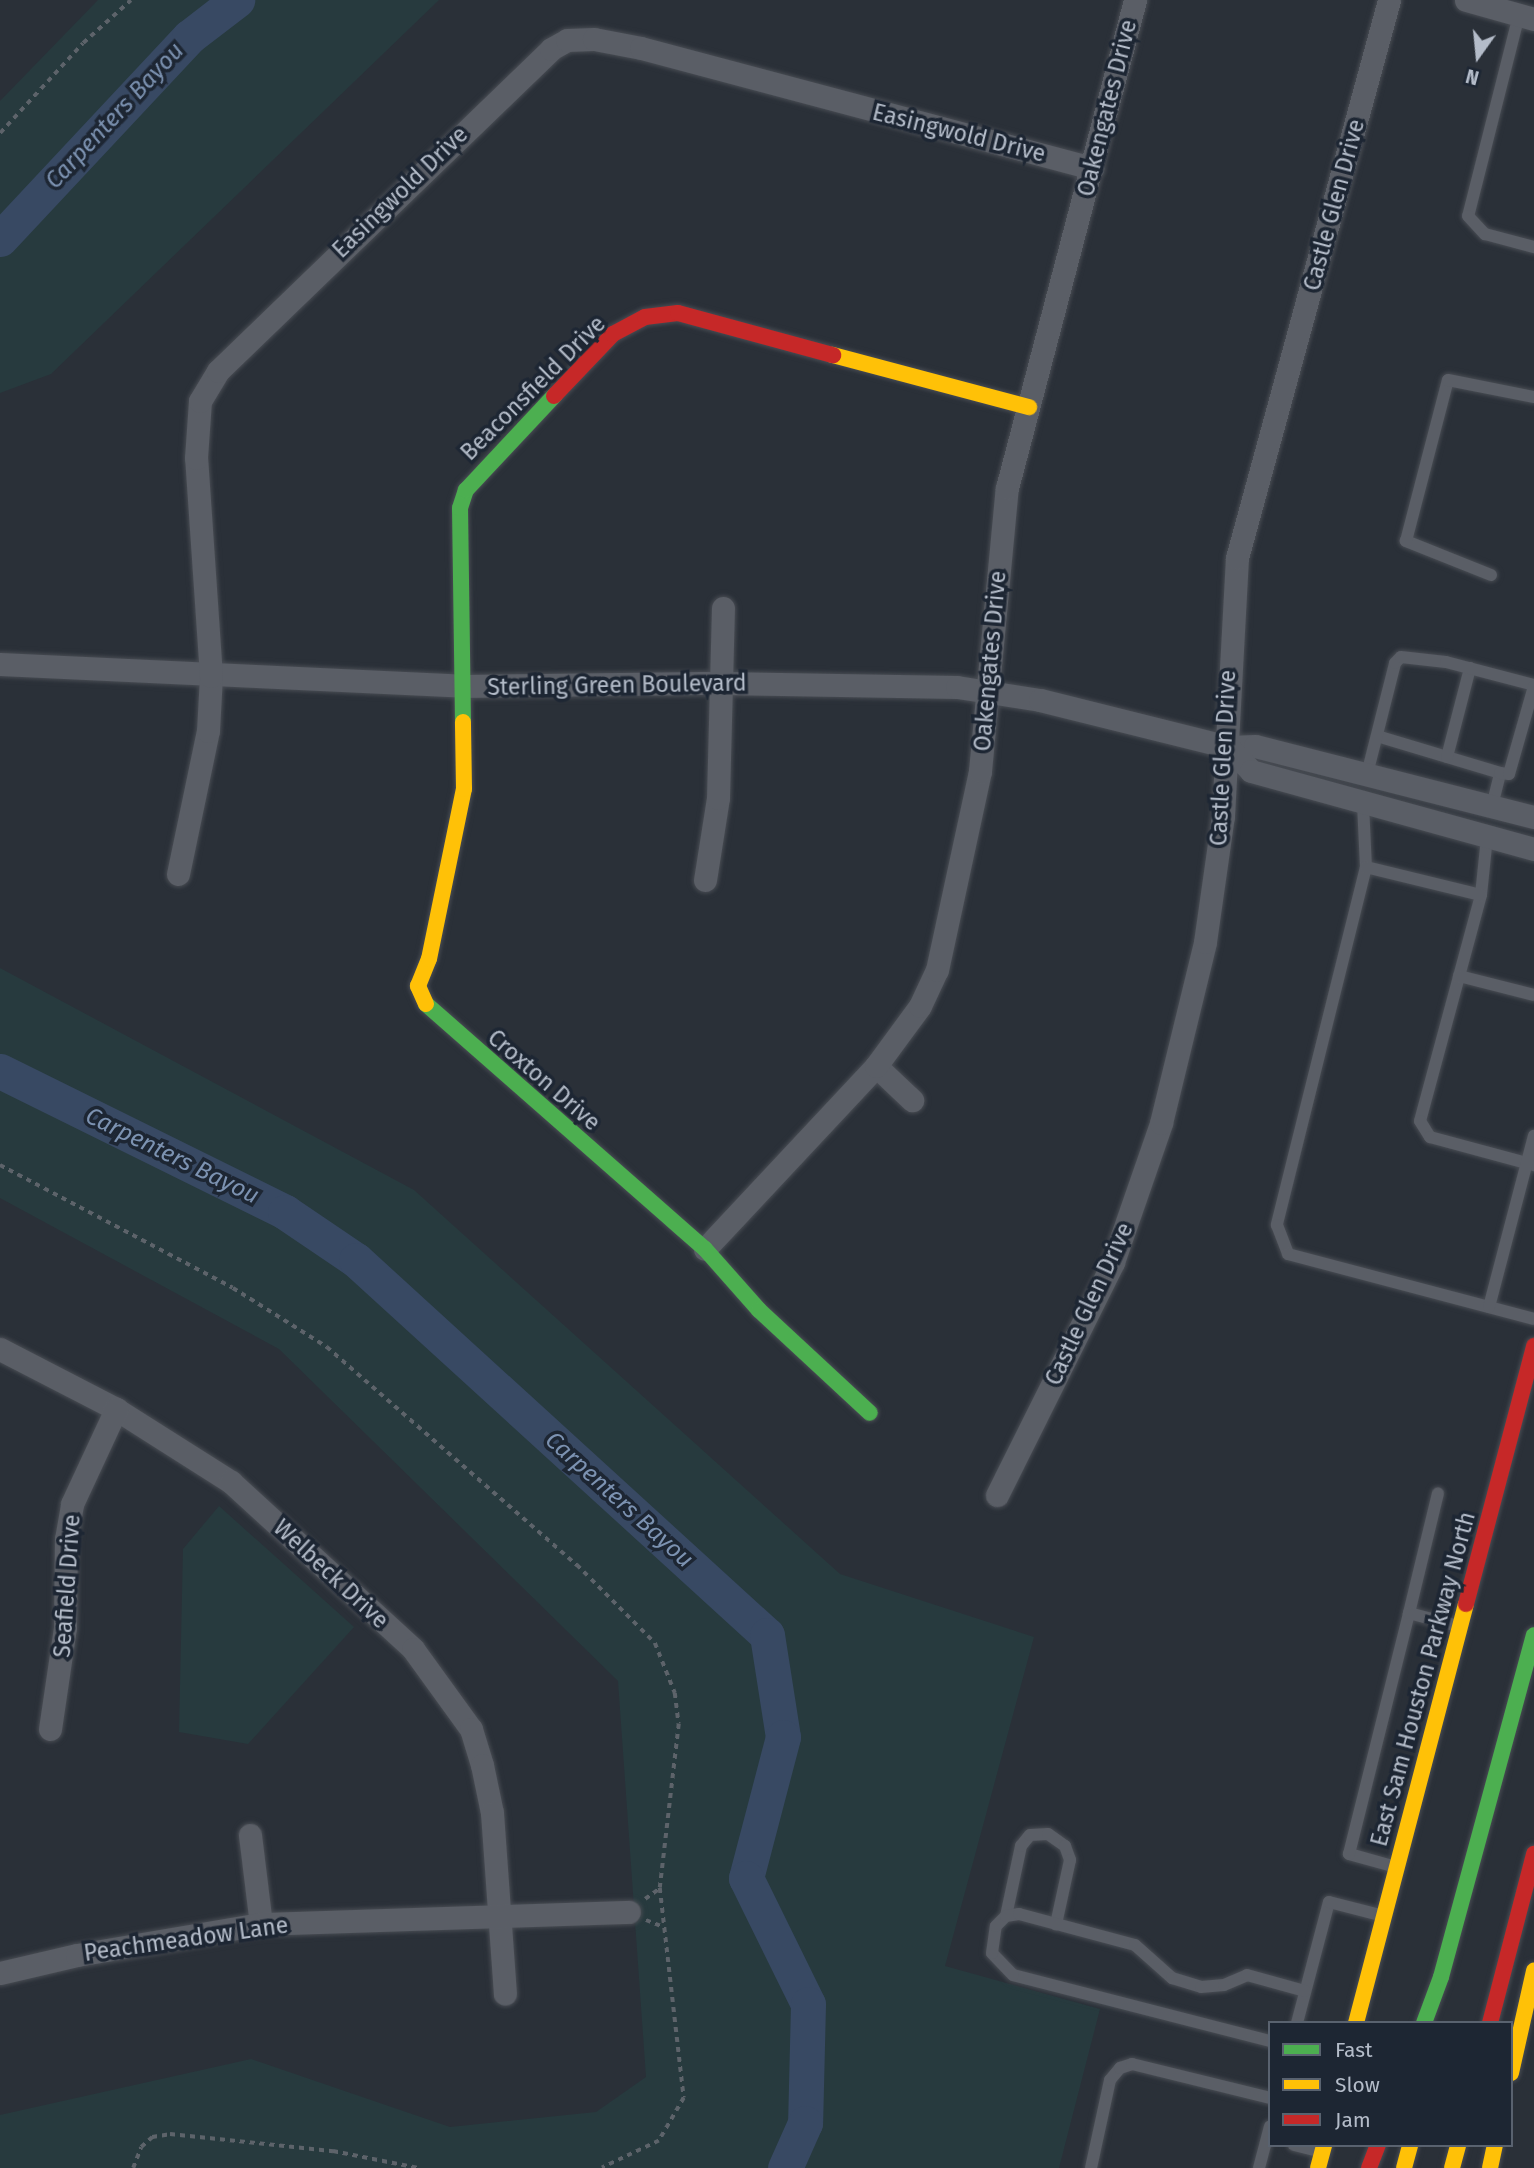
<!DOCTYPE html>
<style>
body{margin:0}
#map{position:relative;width:1534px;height:2168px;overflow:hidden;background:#2a3038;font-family:"Fira Sans",sans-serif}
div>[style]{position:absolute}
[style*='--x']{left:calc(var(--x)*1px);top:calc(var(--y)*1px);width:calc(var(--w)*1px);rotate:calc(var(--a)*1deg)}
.green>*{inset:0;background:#273a3e}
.river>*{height:35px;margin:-17.5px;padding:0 17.5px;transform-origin:17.5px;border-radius:17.5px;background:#384963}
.path>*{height:3.5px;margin-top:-1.75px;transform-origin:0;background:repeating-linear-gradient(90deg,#5d636a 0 5px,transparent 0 10px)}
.roads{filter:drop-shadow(0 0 2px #484c53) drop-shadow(0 0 2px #484c53)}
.lane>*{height:12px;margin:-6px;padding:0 6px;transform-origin:6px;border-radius:6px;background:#5a5e66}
.street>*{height:23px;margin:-11.5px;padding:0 11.5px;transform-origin:11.5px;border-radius:11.5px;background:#5a5e66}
.fast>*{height:16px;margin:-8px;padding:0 8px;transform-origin:8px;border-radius:8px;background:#4caf50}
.slow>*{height:16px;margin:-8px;padding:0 8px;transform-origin:8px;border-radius:8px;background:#ffc107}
.jam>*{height:16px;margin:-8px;padding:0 8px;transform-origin:8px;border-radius:8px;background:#c62828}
span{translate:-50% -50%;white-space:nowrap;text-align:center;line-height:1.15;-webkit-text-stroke:7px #1d2633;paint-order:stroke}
.street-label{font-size:23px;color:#b4bcc9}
.water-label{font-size:24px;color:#7c92b1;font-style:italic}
.legend{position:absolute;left:1268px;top:2021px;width:245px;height:126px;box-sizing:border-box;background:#1d2633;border:2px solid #59626f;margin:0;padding:9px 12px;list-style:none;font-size:21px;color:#b4bcc9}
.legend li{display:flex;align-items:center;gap:14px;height:35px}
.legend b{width:35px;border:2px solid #59626f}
.north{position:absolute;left:1443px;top:21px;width:70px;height:70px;-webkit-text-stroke:5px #1d2633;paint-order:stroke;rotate:195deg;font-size:19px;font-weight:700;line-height:28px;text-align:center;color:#b4bcc9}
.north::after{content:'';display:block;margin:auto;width:24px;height:32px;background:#b4bcc9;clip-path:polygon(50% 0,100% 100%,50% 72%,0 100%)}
</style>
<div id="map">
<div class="green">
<i style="clip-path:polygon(98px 0,439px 0,51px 374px,0 393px,0 101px)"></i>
<i style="clip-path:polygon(0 968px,414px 1190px,840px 1574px,1034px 1637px,945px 1966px,1100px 2009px,1059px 2168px,0 2168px,0 2115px,251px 2059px,450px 2127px,596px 2112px,646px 2077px,618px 1681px,279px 1349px,0 1198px)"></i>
<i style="clip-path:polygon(219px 1506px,354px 1627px,248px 1744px,179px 1732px,183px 1549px)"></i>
</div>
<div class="river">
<i style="--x:0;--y:239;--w:277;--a:-46.9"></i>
<i style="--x:189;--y:37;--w:61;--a:-37.6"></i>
<i style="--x:0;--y:1071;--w:318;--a:26.3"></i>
<i style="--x:285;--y:1212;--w:86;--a:34.1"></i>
<i style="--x:356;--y:1260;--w:556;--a:42.38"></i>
<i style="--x:767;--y:1635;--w:103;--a:81.1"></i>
<i style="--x:783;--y:1737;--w:146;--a:104.7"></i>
<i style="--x:746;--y:1878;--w:140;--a:63.8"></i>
<i style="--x:808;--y:2004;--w:119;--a:91.4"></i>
<i style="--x:805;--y:2123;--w:49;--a:114"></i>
</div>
<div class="path">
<i style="--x:0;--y:133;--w:122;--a:-47.3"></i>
<i style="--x:83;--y:43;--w:64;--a:-41.9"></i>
<i style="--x:0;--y:1165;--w:263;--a:27.8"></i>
<i style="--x:233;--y:1288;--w:111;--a:32.1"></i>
<i style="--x:327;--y:1347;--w:332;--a:41.1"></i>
<i style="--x:577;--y:1565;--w:110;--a:45"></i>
<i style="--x:655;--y:1643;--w:54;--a:68.2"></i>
<i style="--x:675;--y:1693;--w:31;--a:83"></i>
<i style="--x:679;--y:1724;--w:165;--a:96.6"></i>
<i style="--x:660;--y:1888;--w:211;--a:83.5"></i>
<i style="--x:684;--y:2098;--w:50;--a:120.2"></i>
<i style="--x:659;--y:2141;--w:63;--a:154.7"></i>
<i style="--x:645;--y:1899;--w:19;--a:-36"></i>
<i style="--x:646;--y:1920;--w:18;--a:22"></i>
<i style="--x:133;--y:2168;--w:22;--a:-69"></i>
<i style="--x:141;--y:2147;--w:15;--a:-42"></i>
<i style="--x:152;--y:2137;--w:18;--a:-9"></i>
<i style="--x:170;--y:2134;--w:164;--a:6"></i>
<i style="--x:333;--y:2151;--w:87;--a:11.3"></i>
</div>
<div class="roads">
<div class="lane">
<i style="--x:1519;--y:15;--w:207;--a:104.2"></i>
<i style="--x:1468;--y:216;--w:25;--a:47"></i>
<i style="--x:1485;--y:234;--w:51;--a:14.9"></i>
<i style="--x:1491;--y:575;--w:92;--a:-158.2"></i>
<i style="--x:1406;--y:541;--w:166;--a:-75.4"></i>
<i style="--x:1448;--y:380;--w:88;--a:11.2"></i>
<i style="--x:1377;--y:736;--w:128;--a:16.7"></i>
<i style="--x:1447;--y:757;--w:92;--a:-75.5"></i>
<i style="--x:1367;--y:774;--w:114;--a:-75.8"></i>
<i style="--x:1395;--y:663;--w:8;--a:-45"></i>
<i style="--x:1401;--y:657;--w:45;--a:6.3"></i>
<i style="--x:1446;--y:662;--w:91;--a:14.6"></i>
<i style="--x:1363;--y:804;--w:63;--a:87.3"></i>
<i style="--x:1366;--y:867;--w:369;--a:104"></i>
<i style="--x:1277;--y:1225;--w:31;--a:69"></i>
<i style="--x:1288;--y:1254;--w:254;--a:14.8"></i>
<i style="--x:1492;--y:806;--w:34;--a:-76"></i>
<i style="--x:1500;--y:773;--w:9;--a:6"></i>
<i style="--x:1509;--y:774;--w:91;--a:-74.1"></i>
<i style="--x:1487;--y:837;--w:58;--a:95.9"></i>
<i style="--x:1481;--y:895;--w:234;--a:105.1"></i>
<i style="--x:1420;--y:1121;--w:19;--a:58"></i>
<i style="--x:1430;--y:1137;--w:108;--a:15.1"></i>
<i style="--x:1366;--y:867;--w:118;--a:13.7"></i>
<i style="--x:1459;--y:976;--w:77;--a:14.2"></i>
<i style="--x:1489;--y:1307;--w:177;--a:-75.3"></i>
<i style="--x:1409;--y:1613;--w:123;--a:-76.4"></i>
<i style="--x:1396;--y:1867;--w:49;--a:-164.5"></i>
<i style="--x:1349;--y:1854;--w:248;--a:-76"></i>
<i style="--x:1409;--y:1613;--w:51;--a:14.9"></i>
<i style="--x:1006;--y:1916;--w:72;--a:-77.9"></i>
<i style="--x:1021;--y:1846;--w:14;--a:-51"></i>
<i style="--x:1030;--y:1835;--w:18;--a:-3"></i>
<i style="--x:1048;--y:1834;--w:21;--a:35"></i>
<i style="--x:1065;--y:1846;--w:15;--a:70"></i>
<i style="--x:1070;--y:1860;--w:66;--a:102.3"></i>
<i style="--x:1297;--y:2023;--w:125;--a:-75.2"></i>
<i style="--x:1329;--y:1902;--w:57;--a:14.3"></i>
<i style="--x:1270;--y:2041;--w:265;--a:-165.6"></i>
<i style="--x:1013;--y:1975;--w:30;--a:-134"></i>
<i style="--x:992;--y:1953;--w:27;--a:-82"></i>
<i style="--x:996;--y:1926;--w:14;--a:-45"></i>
<i style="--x:1006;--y:1916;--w:13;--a:-9"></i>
<i style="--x:1019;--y:1914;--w:120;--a:15"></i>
<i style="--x:1135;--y:1945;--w:50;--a:41.7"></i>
<i style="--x:1172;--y:1978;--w:30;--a:17"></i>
<i style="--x:1201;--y:1987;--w:23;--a:-5"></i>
<i style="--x:1224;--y:1985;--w:25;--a:-23"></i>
<i style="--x:1247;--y:1975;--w:60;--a:15.4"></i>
<i style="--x:1294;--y:2145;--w:29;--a:14"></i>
<i style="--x:1091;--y:2168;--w:90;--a:-77.8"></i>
<i style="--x:1110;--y:2080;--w:16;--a:-50"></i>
<i style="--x:1120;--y:2068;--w:13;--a:-18"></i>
<i style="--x:1132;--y:2064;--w:142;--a:13.8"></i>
<i style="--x:1259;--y:2168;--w:43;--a:-75.3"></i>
</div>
<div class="street">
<i style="--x:1466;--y:0;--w:71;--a:15.6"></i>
<i style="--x:0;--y:664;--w:464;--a:2.7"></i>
<i style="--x:463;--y:686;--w:258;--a:-0.7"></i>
<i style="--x:721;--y:683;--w:236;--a:1"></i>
<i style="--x:957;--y:687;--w:84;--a:8.9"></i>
<i style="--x:1040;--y:700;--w:194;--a:14"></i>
<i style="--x:1228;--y:747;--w:27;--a:-2"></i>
<i style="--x:1255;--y:746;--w:288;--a:14.3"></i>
<i style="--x:1228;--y:747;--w:33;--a:46"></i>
<i style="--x:1251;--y:771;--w:294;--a:15.4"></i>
<i style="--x:178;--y:874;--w:146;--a:-78.2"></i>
<i style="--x:208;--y:731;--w:55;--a:-86.9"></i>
<i style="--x:211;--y:676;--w:219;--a:-93.9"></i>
<i style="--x:196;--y:458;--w:57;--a:-86"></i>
<i style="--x:200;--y:401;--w:35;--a:-59"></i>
<i style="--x:218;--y:371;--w:463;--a:-44"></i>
<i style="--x:551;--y:49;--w:18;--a:-29"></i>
<i style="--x:567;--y:40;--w:27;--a:-2"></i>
<i style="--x:594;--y:39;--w:48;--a:10.8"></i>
<i style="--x:641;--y:48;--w:467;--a:14.9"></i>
<i style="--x:705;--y:880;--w:83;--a:-81"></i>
<i style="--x:718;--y:798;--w:190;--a:-88.5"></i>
<i style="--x:876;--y:1066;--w:50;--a:43.4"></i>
<i style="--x:705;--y:1249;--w:250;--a:-46.9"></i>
<i style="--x:876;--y:1066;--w:74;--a:-53.7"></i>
<i style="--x:920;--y:1006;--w:40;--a:-65"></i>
<i style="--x:937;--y:970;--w:204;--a:-77.8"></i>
<i style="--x:980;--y:771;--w:284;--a:-84.6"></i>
<i style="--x:1007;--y:488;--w:505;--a:-75.3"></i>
<i style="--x:0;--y:1349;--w:131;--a:27.3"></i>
<i style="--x:116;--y:1409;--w:136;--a:32.4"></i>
<i style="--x:231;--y:1482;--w:247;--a:42.5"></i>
<i style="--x:413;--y:1649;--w:99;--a:54.1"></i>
<i style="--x:471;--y:1729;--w:38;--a:73"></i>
<i style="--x:482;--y:1765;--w:49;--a:78.2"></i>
<i style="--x:492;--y:1813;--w:181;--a:85.9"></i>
<i style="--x:997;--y:1495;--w:260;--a:-63.5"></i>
<i style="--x:1113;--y:1262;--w:147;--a:-70.9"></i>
<i style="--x:1161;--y:1123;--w:186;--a:-76.3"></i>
<i style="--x:1205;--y:942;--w:127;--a:-81.9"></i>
<i style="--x:1223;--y:816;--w:258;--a:-86.9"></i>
<i style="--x:1237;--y:558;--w:578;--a:-74.76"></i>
<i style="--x:50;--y:1729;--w:102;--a:-81.6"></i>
<i style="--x:65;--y:1628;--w:89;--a:-89.4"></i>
<i style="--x:66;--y:1539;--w:36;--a:-80"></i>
<i style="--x:72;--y:1504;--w:105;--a:-65.1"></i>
<i style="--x:250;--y:1835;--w:90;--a:83"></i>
<i style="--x:0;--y:1973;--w:79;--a:-13.2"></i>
<i style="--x:77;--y:1955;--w:187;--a:-9.6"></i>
<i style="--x:261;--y:1924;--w:368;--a:-1.9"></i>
</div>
<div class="fast">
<i style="--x:463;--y:722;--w:214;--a:-90.8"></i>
<i style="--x:460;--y:508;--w:19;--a:-72"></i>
<i style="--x:466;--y:490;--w:129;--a:-46.9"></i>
<i style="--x:426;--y:1004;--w:371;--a:41.3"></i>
<i style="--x:705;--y:1249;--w:81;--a:48.5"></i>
<i style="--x:759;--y:1310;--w:151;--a:42.9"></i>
<i style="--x:1424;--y:2023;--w:49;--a:-69.7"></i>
<i style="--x:1441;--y:1977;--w:354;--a:-74.8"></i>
</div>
<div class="slow">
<i style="--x:833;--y:355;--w:203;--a:14.9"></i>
<i style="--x:426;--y:1004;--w:20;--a:-114"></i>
<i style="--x:418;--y:986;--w:29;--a:-68"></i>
<i style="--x:429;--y:959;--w:174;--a:-78.4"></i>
<i style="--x:464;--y:789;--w:67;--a:-90.9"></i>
<i style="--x:1356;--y:2023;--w:433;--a:-75.3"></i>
<i style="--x:1511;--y:2073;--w:105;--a:-77.3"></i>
<i style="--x:1318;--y:2168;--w:24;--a:-75"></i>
<i style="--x:1404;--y:2168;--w:24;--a:-75"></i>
<i style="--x:1452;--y:2168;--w:24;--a:-75"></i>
<i style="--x:1490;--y:2168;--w:24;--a:-78"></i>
</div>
<div class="jam">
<i style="--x:554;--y:396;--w:86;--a:-46.4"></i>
<i style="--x:613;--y:334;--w:36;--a:-28"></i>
<i style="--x:645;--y:317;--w:33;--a:-7"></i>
<i style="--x:678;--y:313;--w:161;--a:15.2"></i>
<i style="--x:1466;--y:1604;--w:267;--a:-75.2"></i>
<i style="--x:1490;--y:2023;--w:175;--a:-75.4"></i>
<i style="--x:1369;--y:2168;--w:25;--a:-69"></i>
</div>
</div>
<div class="street-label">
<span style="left:1107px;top:108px;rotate:-76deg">Oakengates Drive</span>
<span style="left:959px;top:133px;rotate:14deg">Easingwold Drive</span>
<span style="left:400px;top:192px;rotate:-44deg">Easingwold Drive</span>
<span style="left:1334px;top:205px;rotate:-75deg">Castle Glen Drive</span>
<span style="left:533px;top:388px;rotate:-45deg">Beaconsfield Drive</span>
<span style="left:990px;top:661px;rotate:-85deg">Oakengates Drive</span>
<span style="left:617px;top:685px;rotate:-1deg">Sterling Green Boulevard</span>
<span style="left:1223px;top:758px;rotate:-87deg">Castle Glen Drive</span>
<span style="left:544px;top:1080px;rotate:41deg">Croxton Drive</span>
<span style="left:1089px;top:1304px;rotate:-65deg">Castle Glen Drive</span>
<span style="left:331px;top:1574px;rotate:43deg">Welbeck Drive</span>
<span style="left:67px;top:1586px;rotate:-86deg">Seafield Drive</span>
<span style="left:1423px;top:1679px;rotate:-75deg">East Sam Houston Parkway North</span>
<span style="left:186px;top:1939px;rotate:-8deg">Peachmeadow Lane</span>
</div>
<div class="water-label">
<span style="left:115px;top:116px;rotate:-47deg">Carpenters Bayou</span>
<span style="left:172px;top:1156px;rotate:26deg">Carpenters Bayou</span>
<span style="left:619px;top:1500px;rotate:42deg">Carpenters Bayou</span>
</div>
<ul class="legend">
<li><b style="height:9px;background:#4caf50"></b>Fast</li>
<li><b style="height:9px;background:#ffc107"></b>Slow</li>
<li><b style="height:9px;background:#c62828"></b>Jam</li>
</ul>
<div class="north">N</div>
</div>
